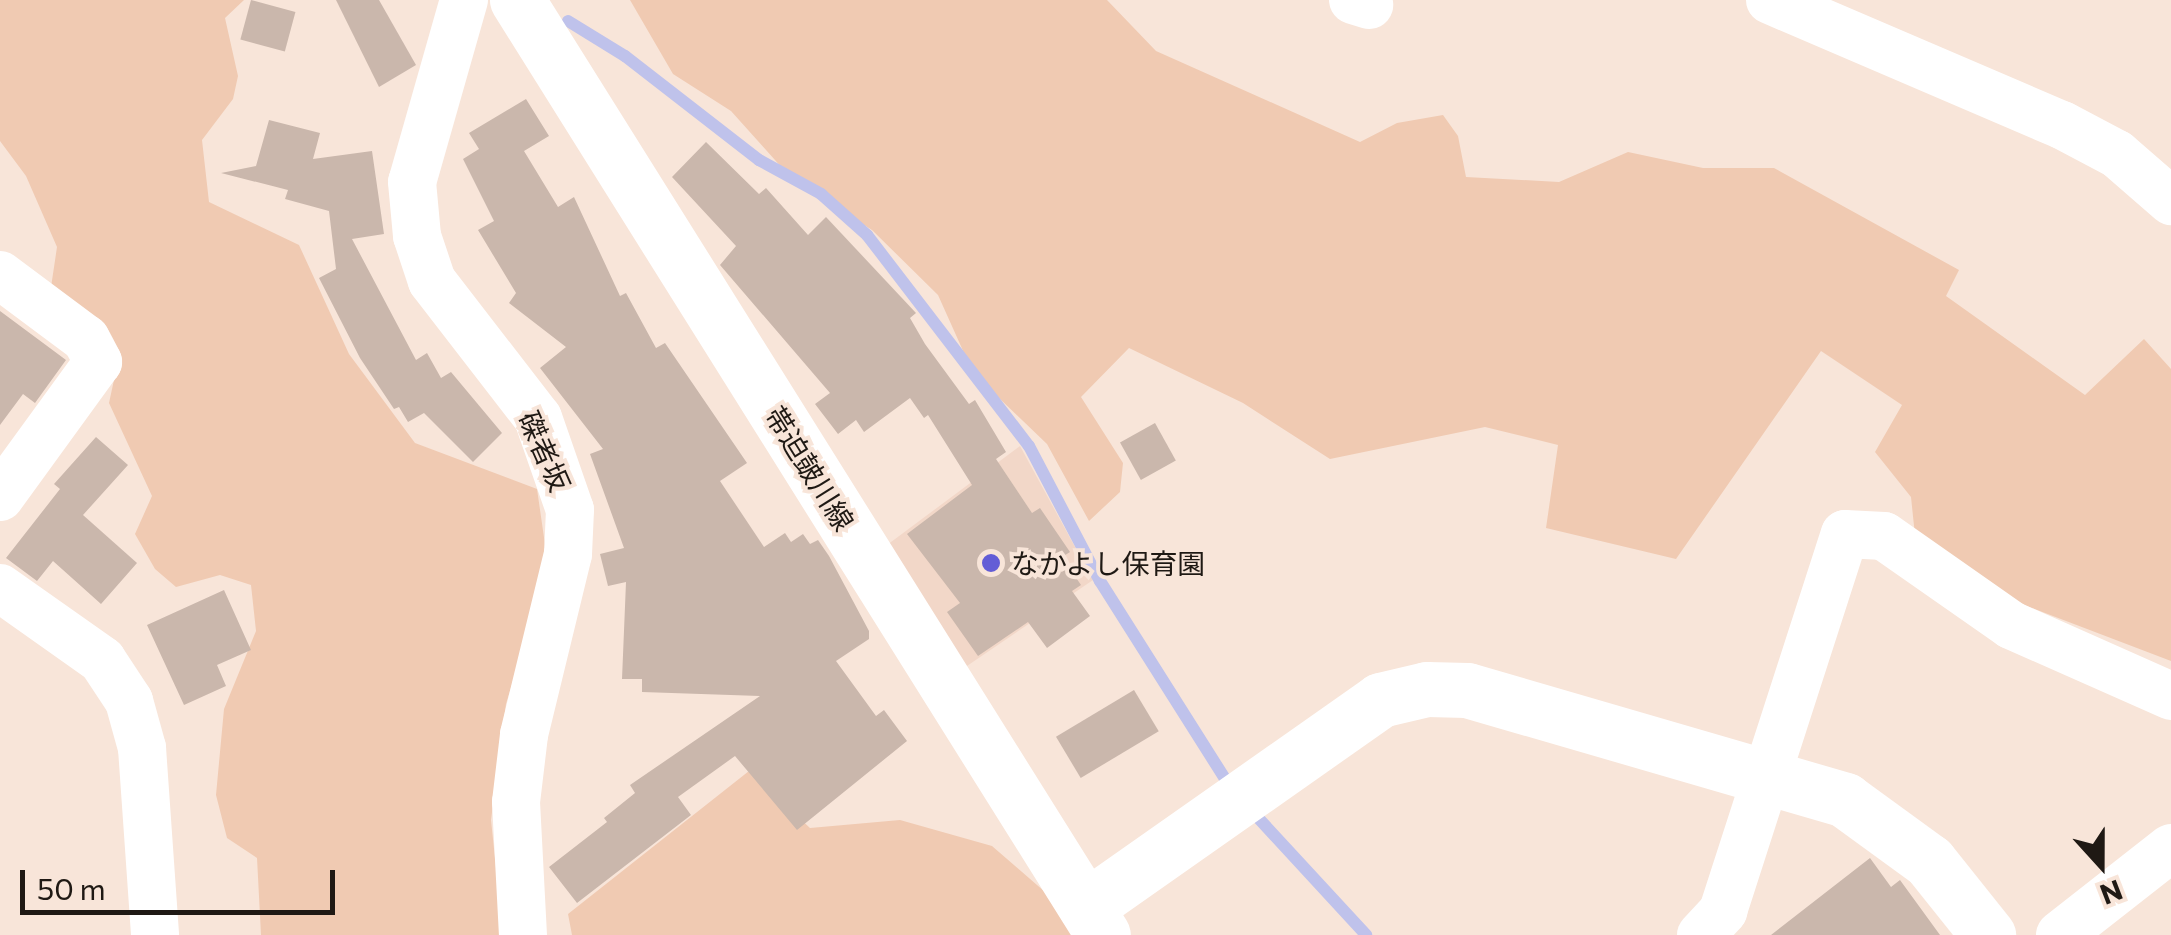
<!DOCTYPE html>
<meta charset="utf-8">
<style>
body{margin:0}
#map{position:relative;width:2171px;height:935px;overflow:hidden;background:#f8e5d9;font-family:Commissioner,"Noto Sans JP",sans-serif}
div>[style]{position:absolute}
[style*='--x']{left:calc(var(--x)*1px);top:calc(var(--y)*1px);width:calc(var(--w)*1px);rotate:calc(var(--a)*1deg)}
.built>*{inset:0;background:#f2d7c8}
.green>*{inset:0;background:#f0cab2}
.stream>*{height:12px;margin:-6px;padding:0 6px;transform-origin:6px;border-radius:6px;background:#bfc2eb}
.building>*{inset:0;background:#cab7ac;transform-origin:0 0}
.street>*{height:48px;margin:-24px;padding:0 24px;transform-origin:24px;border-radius:24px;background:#fff}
.secondary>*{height:55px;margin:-27.5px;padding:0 27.5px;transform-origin:27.5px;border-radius:27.5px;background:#fff}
.dots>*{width:28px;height:28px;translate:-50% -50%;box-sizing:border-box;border:5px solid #f8e5d9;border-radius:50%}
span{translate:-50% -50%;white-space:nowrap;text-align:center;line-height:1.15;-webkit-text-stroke:8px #f8e5d9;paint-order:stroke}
.street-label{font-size:28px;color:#1f1914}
.poi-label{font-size:28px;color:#1f1914}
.left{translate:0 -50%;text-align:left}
.north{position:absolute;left:2051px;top:815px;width:100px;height:100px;-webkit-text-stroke:8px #f8e5d9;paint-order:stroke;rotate:159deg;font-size:28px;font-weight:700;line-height:40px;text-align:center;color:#1f1914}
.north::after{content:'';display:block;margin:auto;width:35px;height:45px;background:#1f1914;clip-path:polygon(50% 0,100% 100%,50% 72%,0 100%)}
.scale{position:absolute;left:20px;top:870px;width:315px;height:45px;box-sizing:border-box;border:5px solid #1f1914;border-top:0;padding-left:12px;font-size:30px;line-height:35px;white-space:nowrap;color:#1f1914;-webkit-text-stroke:8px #f8e5d9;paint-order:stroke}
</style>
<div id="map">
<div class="built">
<i style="clip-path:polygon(1020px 446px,1093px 580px,964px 668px,887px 545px)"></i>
</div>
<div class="green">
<i style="clip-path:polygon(0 0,244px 0,225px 18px,238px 76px,233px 99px,202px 140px,209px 202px,299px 245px,349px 354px,415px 443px,537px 489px,548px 565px,506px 704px,491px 820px,503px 935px,261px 935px,257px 858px,227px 838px,216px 795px,224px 709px,256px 631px,251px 585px,220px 575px,176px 587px,155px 569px,135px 534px,152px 496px,109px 403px,117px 366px,50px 294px,57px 247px,26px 176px,0 141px)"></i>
<i style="clip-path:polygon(630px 0,1107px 0,1156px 51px,1360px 142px,1397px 123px,1443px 115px,1458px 136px,1466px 177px,1559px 182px,1628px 152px,1703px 168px,1774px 168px,1959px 270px,1946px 296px,2085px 395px,2144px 339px,2171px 369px,2171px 661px,1974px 586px,1916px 545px,1911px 497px,1875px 452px,1902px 405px,1821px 351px,1676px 559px,1546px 528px,1558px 445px,1485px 427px,1330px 459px,1243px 403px,1129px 348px,1081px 397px,1123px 463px,1120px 492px,1089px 521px,1047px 444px,973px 373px,938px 295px,872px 230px,792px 179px,731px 111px,673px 74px)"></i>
<i style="clip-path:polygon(749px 771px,810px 828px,900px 820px,992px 846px,1060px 905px,1078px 935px,572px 935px,568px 914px)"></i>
</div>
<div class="stream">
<i style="--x:568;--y:21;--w:67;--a:31.6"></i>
<i style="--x:625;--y:56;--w:170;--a:37.8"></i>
<i style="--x:759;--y:160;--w:71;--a:28.7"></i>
<i style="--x:821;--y:194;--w:62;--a:41.7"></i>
<i style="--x:867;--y:235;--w:266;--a:52.5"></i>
<i style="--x:1029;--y:446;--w:153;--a:62.3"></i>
<i style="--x:1100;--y:581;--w:247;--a:57.7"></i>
<i style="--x:1249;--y:808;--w:173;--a:47.3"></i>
</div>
<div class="building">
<i style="left:251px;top:0;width:46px;height:41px;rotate:15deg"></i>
<i style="clip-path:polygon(336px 0,379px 0,416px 65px,379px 87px)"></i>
<i style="clip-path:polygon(526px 99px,549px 136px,524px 151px,558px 207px,574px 197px,620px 296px,626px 293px,656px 348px,665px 343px,747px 463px,720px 481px,764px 547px,785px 533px,791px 542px,803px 534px,810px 544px,818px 540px,829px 556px,869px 631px,869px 639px,836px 661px,876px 716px,884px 710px,907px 741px,797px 830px,735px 756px,678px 797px,691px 815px,577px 903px,549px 867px,607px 822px,604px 818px,635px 793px,630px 785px,760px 696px,642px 692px,642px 679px,622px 679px,626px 582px,608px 586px,600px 554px,624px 548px,590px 454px,603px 449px,540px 368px,566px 347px,509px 303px,516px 293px,478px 230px,494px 221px,463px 159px,479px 149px,469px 133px)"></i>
<i style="clip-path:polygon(269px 120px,320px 133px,313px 159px,372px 151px,384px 234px,352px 239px,416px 360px,427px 353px,441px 378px,451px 372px,502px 433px,473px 462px,424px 413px,408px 422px,399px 407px,394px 409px,360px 358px,319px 278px,336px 269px,329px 211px,285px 199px,288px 190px,221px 173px,256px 166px)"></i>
<i style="clip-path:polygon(706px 142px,759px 194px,766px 188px,808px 235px,826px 217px,916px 313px,910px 318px,925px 344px,969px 404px,975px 400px,1006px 452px,996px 459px,1032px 513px,1040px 508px,1070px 552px,1062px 557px,1081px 585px,1072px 591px,1090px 616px,1047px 648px,1028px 622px,978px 656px,947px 612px,960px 603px,907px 534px,972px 485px,928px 415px,924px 418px,910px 398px,864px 432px,856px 420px,838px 434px,815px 404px,830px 393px,720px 265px,736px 246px,672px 177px)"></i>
<i style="clip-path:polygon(0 311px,66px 360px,35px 403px,23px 394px,0 425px)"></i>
<i style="left:1155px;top:423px;width:43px;height:40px;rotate:61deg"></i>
<i style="clip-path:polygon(96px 437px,128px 465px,83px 515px,137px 563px,101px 604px,53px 561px,37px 581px,6px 558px,60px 489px,54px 484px)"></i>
<i style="clip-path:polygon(224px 590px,251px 650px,217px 665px,226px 686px,184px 705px,147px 625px)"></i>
<i style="left:1134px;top:690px;width:48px;height:91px;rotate:59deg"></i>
<i style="clip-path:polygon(1870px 858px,1891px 887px,1900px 880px,1940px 935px,1771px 935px)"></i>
</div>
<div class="street">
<i style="--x:464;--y:0;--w:189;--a:105.9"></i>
<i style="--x:412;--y:182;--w:54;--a:84.7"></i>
<i style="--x:417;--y:236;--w:47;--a:71.6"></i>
<i style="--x:432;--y:281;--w:173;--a:52.3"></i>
<i style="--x:538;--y:418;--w:97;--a:70.8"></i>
<i style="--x:570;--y:510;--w:44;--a:92.6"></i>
<i style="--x:568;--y:554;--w:186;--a:103.7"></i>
<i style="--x:524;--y:735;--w:67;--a:96.8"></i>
<i style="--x:516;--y:802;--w:133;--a:87"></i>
<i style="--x:1353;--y:0;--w:17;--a:17"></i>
<i style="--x:1770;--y:0;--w:318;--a:23.2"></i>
<i style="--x:2062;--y:125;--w:62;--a:27.8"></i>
<i style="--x:2117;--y:154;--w:72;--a:41"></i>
<i style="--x:0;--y:275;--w:107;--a:36.7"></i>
<i style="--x:86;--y:339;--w:26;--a:62"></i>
<i style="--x:98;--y:362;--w:167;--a:126"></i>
<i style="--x:0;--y:588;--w:125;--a:35.2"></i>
<i style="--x:102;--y:660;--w:49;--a:56.6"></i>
<i style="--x:129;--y:701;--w:49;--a:74.5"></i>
<i style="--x:142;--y:748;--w:187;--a:86"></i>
<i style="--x:1701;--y:935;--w:33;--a:-47"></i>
<i style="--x:1723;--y:911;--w:396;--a:-72.1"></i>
<i style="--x:1845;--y:534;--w:39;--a:3"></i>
<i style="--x:1884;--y:536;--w:155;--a:35"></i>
<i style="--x:2011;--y:625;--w:175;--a:23.9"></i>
<i style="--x:2060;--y:935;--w:141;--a:-38.1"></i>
</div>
<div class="secondary">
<i style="--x:517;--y:0;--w:1103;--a:57.92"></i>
<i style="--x:1086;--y:907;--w:360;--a:-35.1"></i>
<i style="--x:1380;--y:700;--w:48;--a:-13.2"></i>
<i style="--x:1427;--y:689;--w:40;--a:1.4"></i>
<i style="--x:1467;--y:690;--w:394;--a:16.2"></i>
<i style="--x:1845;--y:800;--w:104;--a:36"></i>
<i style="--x:1929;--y:861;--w:95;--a:51.4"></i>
</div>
<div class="dots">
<i style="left:991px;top:563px;background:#635dd6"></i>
</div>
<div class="street-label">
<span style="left:545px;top:451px;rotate:66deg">磔者坂</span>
<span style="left:810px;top:468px;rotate:58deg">帯迫皷川線</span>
</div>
<div class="poi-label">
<span class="left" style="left:1011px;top:563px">なかよし保育園</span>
</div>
<div class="north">N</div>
<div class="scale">50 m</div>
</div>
